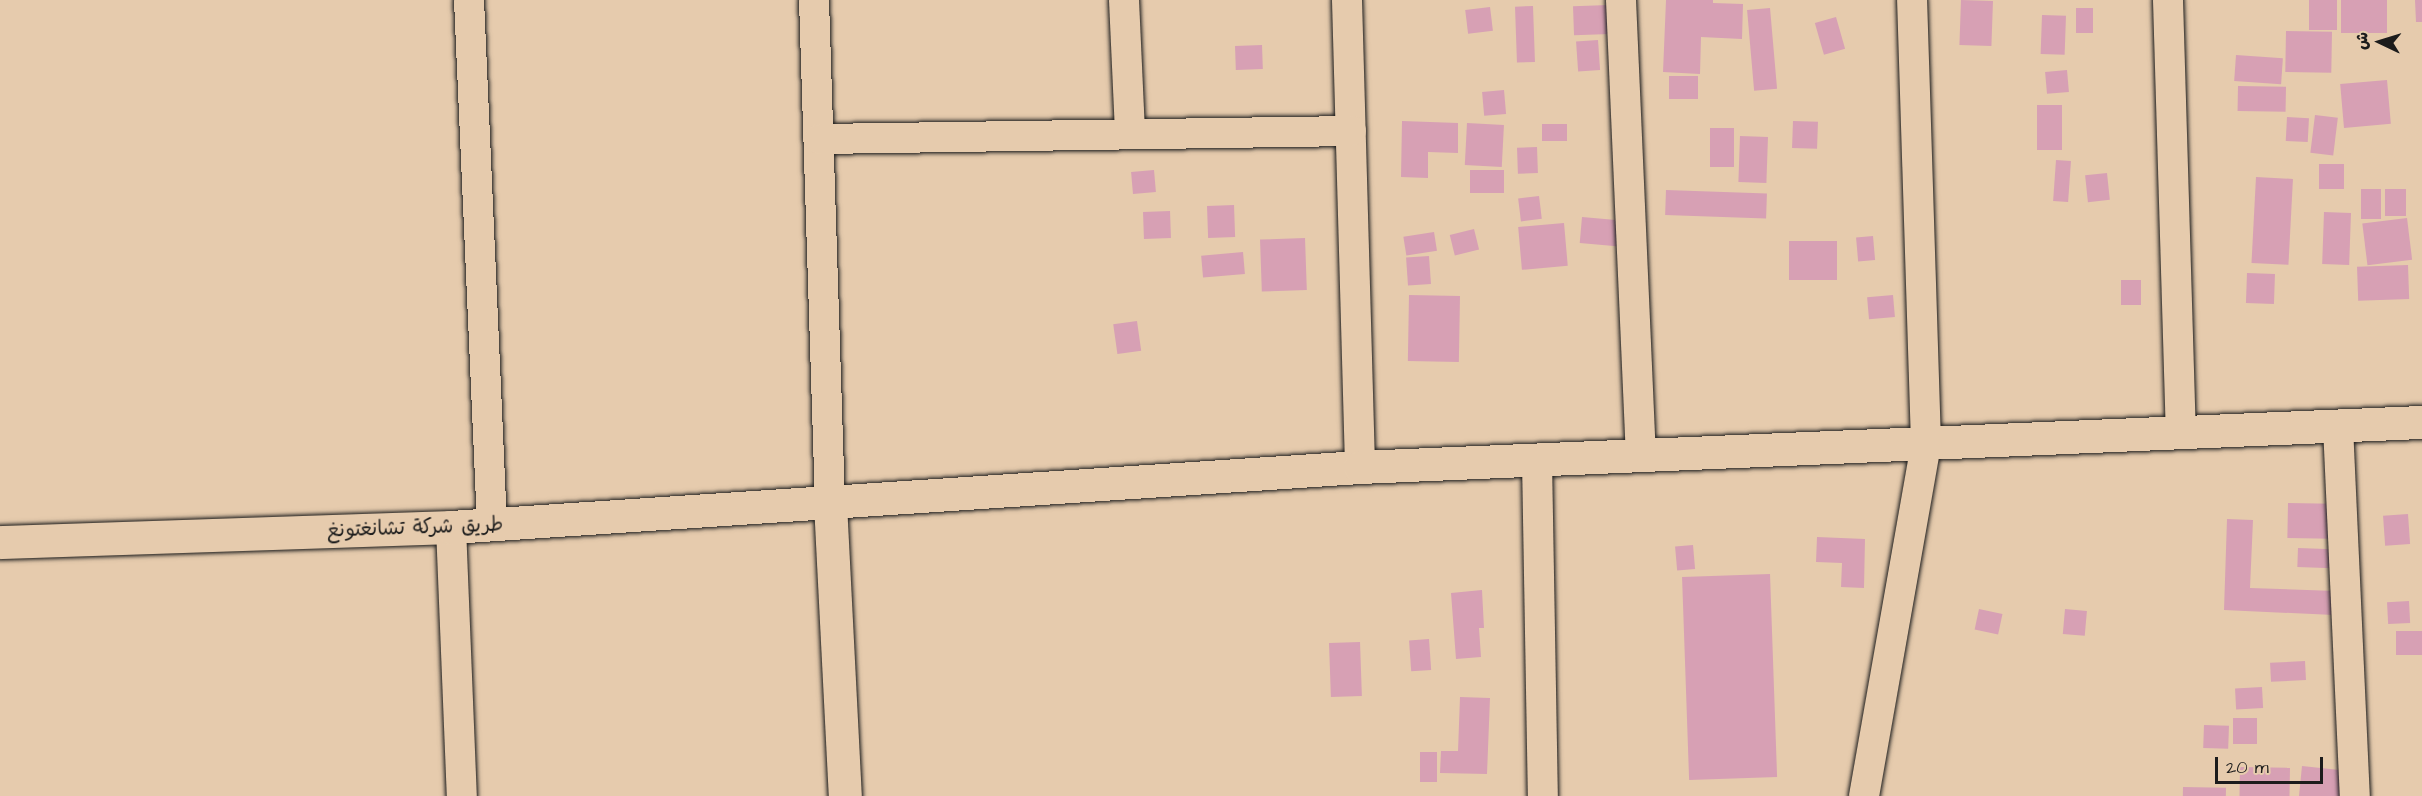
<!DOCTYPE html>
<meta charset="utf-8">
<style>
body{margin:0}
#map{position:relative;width:2422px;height:796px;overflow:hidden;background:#e6cbad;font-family:"Architects Daughter","Playpen Sans Arabic",sans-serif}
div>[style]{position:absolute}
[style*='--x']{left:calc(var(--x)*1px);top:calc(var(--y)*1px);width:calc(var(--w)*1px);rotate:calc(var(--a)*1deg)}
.building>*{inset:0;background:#d7a0b4;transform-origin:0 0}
.roads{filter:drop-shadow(0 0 2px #1c1c1c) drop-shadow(0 0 2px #1c1c1c)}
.street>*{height:30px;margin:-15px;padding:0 15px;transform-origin:15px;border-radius:15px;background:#e6cbad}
.secondary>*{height:33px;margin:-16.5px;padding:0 16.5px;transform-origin:16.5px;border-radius:16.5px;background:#e6cbad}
.primary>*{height:33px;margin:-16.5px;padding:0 16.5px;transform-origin:16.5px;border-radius:16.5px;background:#e6cbad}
span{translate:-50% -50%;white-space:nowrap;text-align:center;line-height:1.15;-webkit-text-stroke:5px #e6cbad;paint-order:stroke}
.street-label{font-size:20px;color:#1c1c1c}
.north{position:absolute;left:2350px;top:12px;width:60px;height:60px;-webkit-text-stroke:4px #e6cbad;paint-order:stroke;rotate:274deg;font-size:16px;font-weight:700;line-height:24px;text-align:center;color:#1c1c1c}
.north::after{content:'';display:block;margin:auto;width:21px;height:27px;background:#1c1c1c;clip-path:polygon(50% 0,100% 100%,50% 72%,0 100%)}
.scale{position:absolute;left:2215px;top:757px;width:108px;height:27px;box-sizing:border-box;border:3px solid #1c1c1c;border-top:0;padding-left:8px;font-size:18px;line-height:21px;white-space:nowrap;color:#1c1c1c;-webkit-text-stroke:4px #e6cbad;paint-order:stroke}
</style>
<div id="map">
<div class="building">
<i style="clip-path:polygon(1666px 0,1713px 0,1713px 3px,1743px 4px,1742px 39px,1701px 37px,1700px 74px,1663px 72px)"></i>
<i style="left:1961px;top:0;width:32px;height:45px;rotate:2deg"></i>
<i style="left:2309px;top:0;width:28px;height:30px"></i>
<i style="left:2341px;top:0;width:46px;height:33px"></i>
<i style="clip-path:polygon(2415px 0,2422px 0,2422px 22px,2416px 22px)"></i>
<i style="left:1609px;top:5px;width:29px;height:36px;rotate:88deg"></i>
<i style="left:1533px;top:6px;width:56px;height:18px;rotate:88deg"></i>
<i style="left:1490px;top:7px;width:24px;height:25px;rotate:83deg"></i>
<i style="left:1770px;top:8px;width:81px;height:23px;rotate:85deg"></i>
<i style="left:2076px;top:8px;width:17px;height:25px"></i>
<i style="left:2042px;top:15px;width:24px;height:39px;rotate:2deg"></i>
<i style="left:1836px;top:17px;width:33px;height:22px;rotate:74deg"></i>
<i style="left:2286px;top:31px;width:46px;height:41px;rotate:1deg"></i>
<i style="left:1598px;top:40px;width:30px;height:22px;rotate:86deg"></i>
<i style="left:1262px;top:45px;width:24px;height:27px;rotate:88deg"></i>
<i style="left:2236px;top:55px;width:47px;height:26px;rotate:4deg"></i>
<i style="left:2067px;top:70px;width:22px;height:22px;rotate:85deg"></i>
<i style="left:1698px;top:76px;width:23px;height:29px;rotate:90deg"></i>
<i style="left:2387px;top:80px;width:44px;height:47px;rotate:85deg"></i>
<i style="left:2238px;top:86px;width:48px;height:25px;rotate:1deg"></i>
<i style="left:1504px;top:90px;width:24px;height:22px;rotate:85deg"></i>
<i style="left:2037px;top:105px;width:25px;height:45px"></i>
<i style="left:2315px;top:115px;width:23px;height:38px;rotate:7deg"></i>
<i style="left:2287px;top:117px;width:22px;height:24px;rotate:3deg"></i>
<i style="clip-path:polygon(1402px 121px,1458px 123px,1458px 153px,1428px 152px,1428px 178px,1401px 177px)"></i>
<i style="left:1793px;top:121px;width:25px;height:27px;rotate:2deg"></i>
<i style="left:1467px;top:123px;width:37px;height:42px;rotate:3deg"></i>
<i style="left:1542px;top:124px;width:25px;height:17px"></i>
<i style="left:1710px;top:128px;width:24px;height:39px"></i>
<i style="left:1740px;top:136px;width:28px;height:46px;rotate:2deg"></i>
<i style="left:1537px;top:147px;width:26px;height:20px;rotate:88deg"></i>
<i style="left:2056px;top:160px;width:15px;height:41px;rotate:4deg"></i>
<i style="left:2319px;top:164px;width:25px;height:25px"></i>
<i style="left:1154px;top:170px;width:22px;height:23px;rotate:85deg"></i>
<i style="left:1470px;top:170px;width:34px;height:23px"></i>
<i style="left:2107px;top:173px;width:27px;height:22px;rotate:84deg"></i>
<i style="left:2256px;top:177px;width:37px;height:86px;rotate:3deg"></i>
<i style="left:2361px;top:189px;width:20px;height:30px"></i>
<i style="left:2385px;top:189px;width:21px;height:27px"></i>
<i style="left:1666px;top:190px;width:101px;height:25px;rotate:2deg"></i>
<i style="left:1539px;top:196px;width:23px;height:21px;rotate:83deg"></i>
<i style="left:1234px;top:205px;width:32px;height:27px;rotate:88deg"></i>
<i style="left:1170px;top:211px;width:27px;height:27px;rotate:88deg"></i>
<i style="left:2324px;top:212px;width:27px;height:52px;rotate:2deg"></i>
<i style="left:1582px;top:217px;width:37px;height:26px;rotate:5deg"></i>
<i style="left:2407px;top:218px;width:42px;height:45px;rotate:83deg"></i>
<i style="left:1564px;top:223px;width:43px;height:46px;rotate:85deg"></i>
<i style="left:1474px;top:229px;width:21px;height:25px;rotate:76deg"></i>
<i style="left:1434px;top:232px;width:19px;height:31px;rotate:81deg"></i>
<i style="left:1873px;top:236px;width:24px;height:17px;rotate:85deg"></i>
<i style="left:1305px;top:238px;width:52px;height:45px;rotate:88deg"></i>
<i style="left:1789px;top:241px;width:48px;height:39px"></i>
<i style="left:1243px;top:252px;width:22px;height:42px;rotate:85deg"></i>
<i style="left:1429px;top:256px;width:28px;height:23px;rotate:86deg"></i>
<i style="left:2408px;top:265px;width:34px;height:51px;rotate:88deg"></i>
<i style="left:2247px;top:273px;width:28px;height:30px;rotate:2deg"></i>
<i style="left:2121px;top:280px;width:20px;height:25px"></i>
<i style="left:1409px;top:295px;width:51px;height:66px;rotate:1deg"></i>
<i style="left:1893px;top:295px;width:22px;height:26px;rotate:85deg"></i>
<i style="left:1137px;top:321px;width:30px;height:24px;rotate:82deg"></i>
<i style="left:2288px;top:503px;width:44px;height:35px;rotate:1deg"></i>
<i style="left:2408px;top:514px;width:30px;height:25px;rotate:86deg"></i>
<i style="clip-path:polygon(2227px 519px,2253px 520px,2250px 588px,2335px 591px,2334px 615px,2224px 610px)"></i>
<i style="clip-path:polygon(1817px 537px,1865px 539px,1864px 588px,1841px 587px,1842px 563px,1816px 562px)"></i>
<i style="left:1693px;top:545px;width:24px;height:18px;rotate:85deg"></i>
<i style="left:2298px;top:548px;width:35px;height:19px;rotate:2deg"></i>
<i style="left:1770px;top:574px;width:203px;height:88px;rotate:88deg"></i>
<i style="clip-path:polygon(1482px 590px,1484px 628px,1479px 628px,1481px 657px,1456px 659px,1451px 593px)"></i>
<i style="left:2409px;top:601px;width:22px;height:22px;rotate:87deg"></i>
<i style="left:1979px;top:609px;width:24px;height:21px;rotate:12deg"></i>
<i style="left:2065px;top:609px;width:22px;height:25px;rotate:5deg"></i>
<i style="left:2422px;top:631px;width:24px;height:26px;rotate:90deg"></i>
<i style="left:1429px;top:639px;width:31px;height:20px;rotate:86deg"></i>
<i style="left:1360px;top:642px;width:54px;height:31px;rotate:88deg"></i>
<i style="left:2305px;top:661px;width:19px;height:35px;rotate:87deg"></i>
<i style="left:2262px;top:687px;width:21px;height:27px;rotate:87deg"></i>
<i style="clip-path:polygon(1460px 697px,1490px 698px,1487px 774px,1440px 773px,1441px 751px,1458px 751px)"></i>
<i style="left:2233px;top:718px;width:24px;height:26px"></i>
<i style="left:2204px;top:725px;width:25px;height:23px;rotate:2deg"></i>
<i style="left:1420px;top:752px;width:17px;height:30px"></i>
<i style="clip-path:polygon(2302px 766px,2349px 771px,2347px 796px,2299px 796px)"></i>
<i style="left:2240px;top:767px;width:50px;height:29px;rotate:1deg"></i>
<i style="left:2183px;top:787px;width:43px;height:9px;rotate:1deg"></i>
</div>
<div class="roads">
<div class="street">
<i style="--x:469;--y:0;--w:526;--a:87.49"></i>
<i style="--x:814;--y:0;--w:503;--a:88.18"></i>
<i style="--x:1124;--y:0;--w:134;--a:87.4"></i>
<i style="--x:1347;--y:0;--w:467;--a:88.4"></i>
<i style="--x:1621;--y:0;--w:455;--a:87.5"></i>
<i style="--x:2168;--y:0;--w:433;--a:88.3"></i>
<i style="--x:820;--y:139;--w:531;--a:-0.86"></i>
<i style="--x:2338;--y:426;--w:370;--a:87.4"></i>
<i style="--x:1537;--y:460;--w:336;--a:89"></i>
<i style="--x:451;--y:527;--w:269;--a:87.7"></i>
<i style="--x:1864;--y:796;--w:358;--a:-80"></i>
<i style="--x:1926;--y:443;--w:443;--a:-91.8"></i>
</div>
<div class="secondary">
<i style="--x:830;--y:503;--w:293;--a:87.1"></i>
</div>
<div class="primary">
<i style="--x:0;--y:542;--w:451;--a:-1.9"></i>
<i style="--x:451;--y:527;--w:911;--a:-3.78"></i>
<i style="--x:1360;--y:467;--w:1063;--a:-2.43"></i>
</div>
</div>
<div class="street-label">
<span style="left:415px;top:528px;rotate:-2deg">طريق شركة تشانغتونغ</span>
</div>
<div class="north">ش</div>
<div class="scale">20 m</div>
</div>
